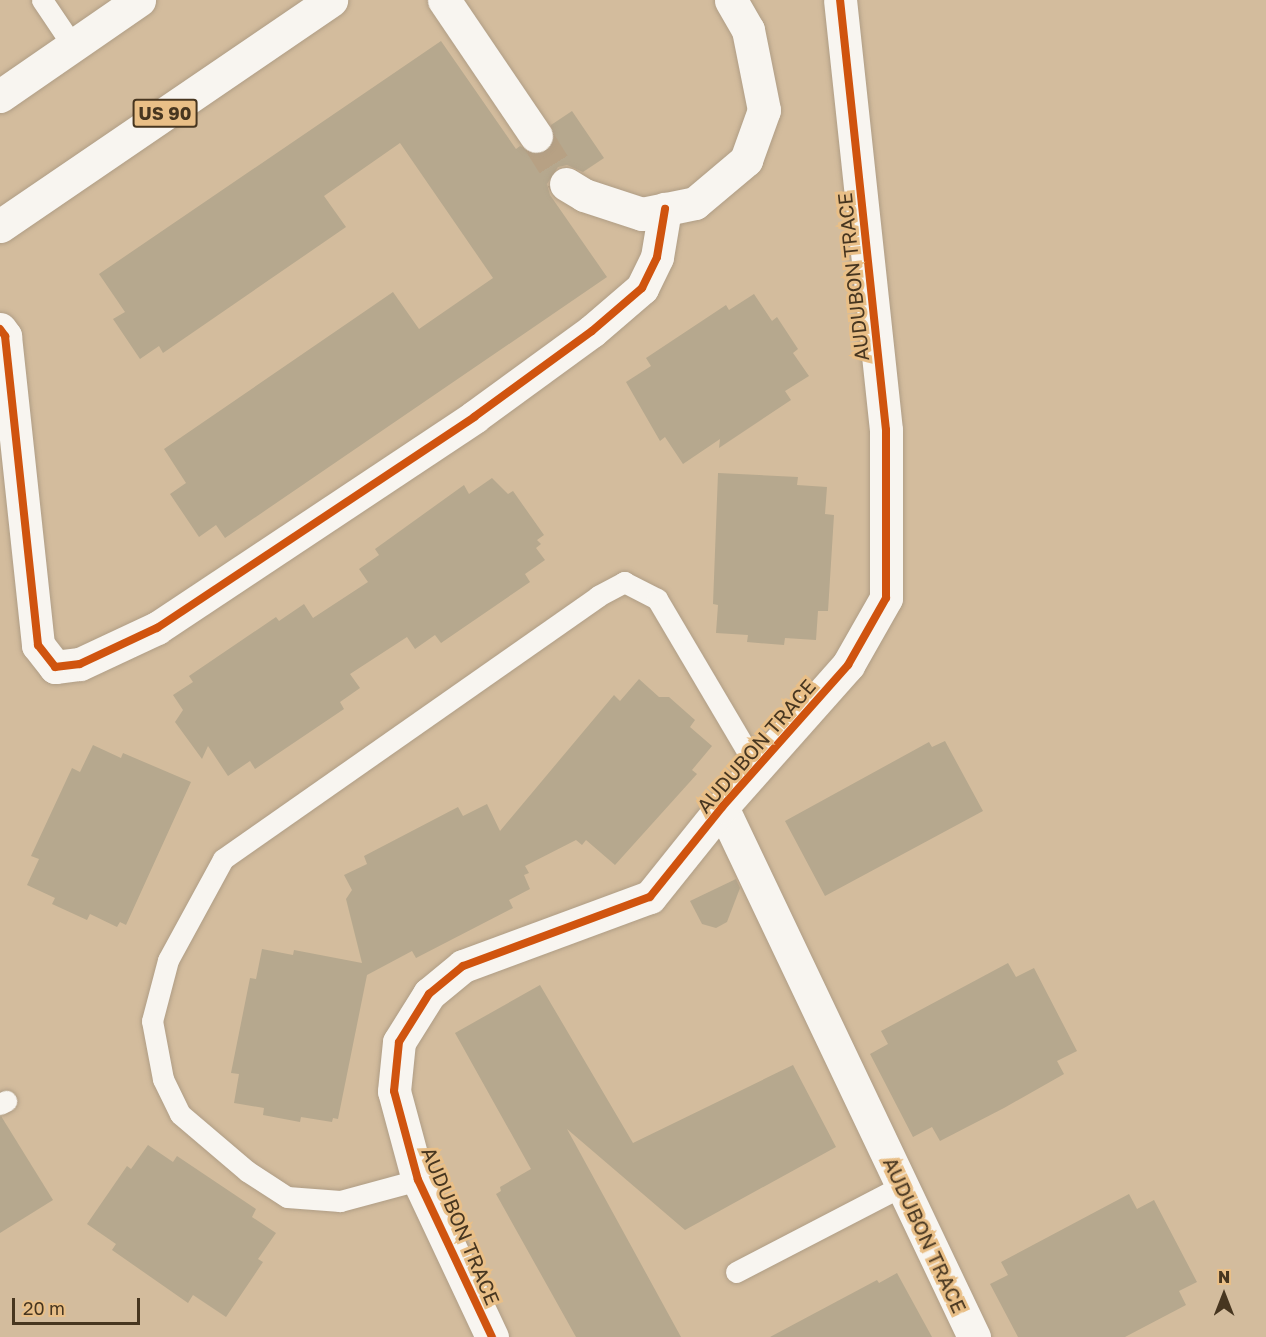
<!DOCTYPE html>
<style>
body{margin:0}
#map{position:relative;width:1266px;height:1337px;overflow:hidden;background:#d3bc9d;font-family:"Golos Text",sans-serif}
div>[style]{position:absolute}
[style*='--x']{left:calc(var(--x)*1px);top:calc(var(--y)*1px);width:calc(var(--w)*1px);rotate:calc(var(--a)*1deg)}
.building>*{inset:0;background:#b6a88e}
.minor-tunnel>*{height:33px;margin-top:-16.5px;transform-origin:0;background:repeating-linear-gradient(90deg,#b7a184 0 33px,transparent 0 49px)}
.roads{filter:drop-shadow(0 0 2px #af9d85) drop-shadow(0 0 2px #af9d85)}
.service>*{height:21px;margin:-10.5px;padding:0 10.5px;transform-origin:10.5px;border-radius:10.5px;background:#f8f5f0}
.minor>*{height:33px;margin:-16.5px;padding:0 16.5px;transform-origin:16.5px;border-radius:16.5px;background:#f8f5f0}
.primary>*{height:33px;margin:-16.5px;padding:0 16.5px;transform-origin:16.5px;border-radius:16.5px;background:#f8f5f0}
.cycleway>*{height:8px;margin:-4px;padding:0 4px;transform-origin:4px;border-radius:4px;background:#d0540f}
span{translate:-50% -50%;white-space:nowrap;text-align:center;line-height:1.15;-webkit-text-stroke:6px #e9bf87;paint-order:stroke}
.shield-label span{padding:2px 4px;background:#e9bf87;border:2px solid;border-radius:4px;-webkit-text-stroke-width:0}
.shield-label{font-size:18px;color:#473620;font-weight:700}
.street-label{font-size:20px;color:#473620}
.north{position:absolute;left:1194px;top:1265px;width:60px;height:60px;-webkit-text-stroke:4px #e9bf87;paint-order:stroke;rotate:0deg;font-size:16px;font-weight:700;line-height:24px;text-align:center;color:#473620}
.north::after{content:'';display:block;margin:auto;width:21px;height:27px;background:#473620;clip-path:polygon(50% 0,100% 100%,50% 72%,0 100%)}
.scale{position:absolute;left:12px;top:1298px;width:128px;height:27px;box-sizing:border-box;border:3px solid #473620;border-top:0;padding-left:8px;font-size:18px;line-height:21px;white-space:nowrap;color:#473620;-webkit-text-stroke:4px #e9bf87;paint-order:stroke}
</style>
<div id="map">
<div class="building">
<i style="clip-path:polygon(441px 41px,516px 149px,520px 146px,537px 155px,546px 152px,553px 144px,551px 125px,572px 111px,604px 158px,583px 172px,567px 165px,558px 167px,547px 184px,550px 195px,607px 277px,225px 538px,216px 525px,199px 537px,170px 494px,186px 483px,164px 449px,393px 292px,419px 329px,493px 278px,400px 143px,324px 196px,346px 227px,163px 353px,159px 346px,140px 359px,113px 319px,125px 312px,99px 274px)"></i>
<i style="clip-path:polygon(754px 294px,772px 321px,777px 317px,798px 349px,793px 353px,809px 376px,785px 391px,791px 400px,719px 448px,720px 439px,683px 464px,665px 437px,660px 441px,626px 382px,651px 366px,646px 358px,726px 305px,729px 310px)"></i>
<i style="clip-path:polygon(718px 473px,798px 477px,797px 485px,827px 487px,825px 514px,834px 515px,828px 611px,818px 611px,816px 640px,785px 638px,784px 645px,747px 642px,748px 635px,716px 633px,718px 605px,713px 604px)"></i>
<i style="clip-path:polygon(492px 478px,508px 494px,513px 491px,544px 535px,537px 540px,541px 544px,536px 548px,545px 560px,525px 574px,530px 582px,441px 643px,435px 635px,415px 649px,407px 637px,350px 674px,360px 688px,340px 702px,344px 709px,255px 769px,250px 761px,228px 776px,208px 746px,202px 759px,175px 722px,183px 710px,173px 695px,193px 682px,189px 676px,276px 617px,279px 621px,304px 604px,313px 618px,368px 582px,359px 569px,379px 555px,375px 549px,464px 485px,469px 494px)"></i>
<i style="clip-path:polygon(639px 679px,659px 697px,669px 697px,695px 720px,690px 727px,712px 746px,692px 770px,697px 774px,615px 865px,586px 840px,582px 845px,576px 840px,525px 866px,529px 873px,524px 875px,530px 889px,509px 900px,513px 908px,416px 958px,412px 951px,367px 975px,338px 1119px,333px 1118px,332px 1122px,301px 1117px,300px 1122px,263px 1115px,264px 1108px,234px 1103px,239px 1074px,231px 1073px,250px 978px,256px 979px,262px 949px,293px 955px,294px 950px,362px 963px,346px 899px,352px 890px,344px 875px,367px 864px,364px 856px,458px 807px,463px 816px,487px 804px,500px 831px,614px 695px,620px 701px)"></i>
<i style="clip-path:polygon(945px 741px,983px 811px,825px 896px,785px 821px,929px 742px,932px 747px)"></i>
<i style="clip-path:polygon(93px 745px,121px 758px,123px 753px,191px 782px,126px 925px,120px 922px,117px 927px,90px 914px,87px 920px,52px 904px,55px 898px,27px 885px,39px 859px,31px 856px,72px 768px,80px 772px)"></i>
<i style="clip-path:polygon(736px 879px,740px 888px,727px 922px,716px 928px,702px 924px,690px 901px)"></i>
<i style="clip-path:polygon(1008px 963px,1016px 977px,1034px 968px,1077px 1051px,1057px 1061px,1064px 1074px,1004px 1108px,940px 1141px,932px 1127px,913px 1137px,870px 1054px,888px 1044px,881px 1031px)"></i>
<i style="clip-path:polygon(540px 985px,633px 1143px,793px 1065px,836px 1147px,685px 1230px,567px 1129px,681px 1337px,576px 1337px,496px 1194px,501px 1191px,500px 1187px,531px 1169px,455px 1033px)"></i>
<i style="clip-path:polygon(1px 1116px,53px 1200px,0 1233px,0 1117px)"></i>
<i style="clip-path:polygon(148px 1145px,173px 1162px,177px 1156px,256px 1209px,252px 1217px,276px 1233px,258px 1259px,263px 1262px,226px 1317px,193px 1295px,188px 1303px,112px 1250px,116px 1244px,87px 1224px,127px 1166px,131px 1169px)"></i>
<i style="clip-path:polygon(1129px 1194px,1137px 1209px,1154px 1200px,1197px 1282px,1179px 1291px,1186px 1305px,1125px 1337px,1018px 1337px,990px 1284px,1008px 1275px,1001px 1262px)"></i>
<i style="clip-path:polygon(897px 1273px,932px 1337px,770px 1337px,877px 1280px,879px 1283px)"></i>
</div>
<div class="minor-tunnel">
<i style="--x:536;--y:136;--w:57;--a:58"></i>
</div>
<div class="roads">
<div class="service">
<i style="--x:42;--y:0;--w:55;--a:56"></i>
<i style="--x:0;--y:1104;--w:7;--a:-27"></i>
<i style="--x:418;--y:1180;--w:81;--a:164.9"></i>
<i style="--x:340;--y:1201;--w:53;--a:-175.7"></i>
<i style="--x:287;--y:1197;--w:48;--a:-147"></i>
<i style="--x:247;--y:1171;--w:88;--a:-139.6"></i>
<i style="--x:180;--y:1114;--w:39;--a:-116"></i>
<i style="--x:163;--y:1079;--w:59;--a:-100.7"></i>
<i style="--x:152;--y:1021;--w:63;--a:-75.3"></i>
<i style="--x:168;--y:960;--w:115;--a:-61.4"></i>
<i style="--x:223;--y:859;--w:458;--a:-35"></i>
<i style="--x:598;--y:596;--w:30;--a:-28"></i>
<i style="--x:624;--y:582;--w:37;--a:27"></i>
<i style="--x:657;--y:599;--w:196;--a:59.4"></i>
<i style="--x:736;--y:1272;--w:187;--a:-27.4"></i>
</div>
<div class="minor">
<i style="--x:444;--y:0;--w:164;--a:55.9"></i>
<i style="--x:566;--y:184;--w:21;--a:31"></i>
<i style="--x:584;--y:195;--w:61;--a:18.1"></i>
<i style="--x:642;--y:214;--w:54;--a:-11.7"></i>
<i style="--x:695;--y:203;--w:67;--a:-40.1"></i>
<i style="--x:746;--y:160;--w:53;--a:-70.2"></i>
<i style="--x:764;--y:110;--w:82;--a:-101.3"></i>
<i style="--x:748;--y:30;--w:34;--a:-120"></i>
<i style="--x:0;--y:329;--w:9;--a:54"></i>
<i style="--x:5;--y:336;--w:311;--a:83.9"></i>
<i style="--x:38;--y:645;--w:28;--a:52"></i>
<i style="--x:55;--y:667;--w:25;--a:-7"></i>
<i style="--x:80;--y:664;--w:85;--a:-25.1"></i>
<i style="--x:157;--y:628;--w:381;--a:-33.6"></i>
<i style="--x:474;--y:417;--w:146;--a:-36.1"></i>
<i style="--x:592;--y:331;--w:66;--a:-40.7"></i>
<i style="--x:642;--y:288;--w:34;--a:-64"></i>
<i style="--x:657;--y:257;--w:49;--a:-80.5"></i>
<i style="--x:722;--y:807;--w:587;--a:64.57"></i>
<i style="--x:492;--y:1337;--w:174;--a:-115.2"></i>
<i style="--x:418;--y:1180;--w:92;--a:-105.1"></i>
<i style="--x:394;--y:1091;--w:49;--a:-84.2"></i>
<i style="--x:399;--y:1042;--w:57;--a:-58"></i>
<i style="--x:429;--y:994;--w:44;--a:-39.5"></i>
<i style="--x:463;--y:966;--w:199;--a:-20.3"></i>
<i style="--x:650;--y:897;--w:115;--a:-51.3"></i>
<i style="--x:722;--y:807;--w:190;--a:-48.4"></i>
<i style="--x:848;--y:665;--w:77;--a:-60.4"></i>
<i style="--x:886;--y:598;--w:168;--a:-90"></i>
<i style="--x:886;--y:430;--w:432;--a:-96.1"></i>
</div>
<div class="primary">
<i style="--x:0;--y:96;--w:169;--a:-34.6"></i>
<i style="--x:0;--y:226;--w:401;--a:-34.3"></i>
</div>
</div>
<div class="cycleway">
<i style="--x:0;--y:329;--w:9;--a:54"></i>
<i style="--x:5;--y:336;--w:311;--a:83.9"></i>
<i style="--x:38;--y:645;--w:28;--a:52"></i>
<i style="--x:55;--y:667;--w:25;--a:-7"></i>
<i style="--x:80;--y:664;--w:85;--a:-25.1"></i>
<i style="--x:157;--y:628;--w:381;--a:-33.6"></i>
<i style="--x:474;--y:417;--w:146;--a:-36.1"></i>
<i style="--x:592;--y:331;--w:66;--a:-40.7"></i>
<i style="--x:642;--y:288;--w:34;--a:-64"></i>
<i style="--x:657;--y:257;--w:49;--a:-80.5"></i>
<i style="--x:492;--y:1337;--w:174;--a:-115.2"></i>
<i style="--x:418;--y:1180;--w:92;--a:-105.1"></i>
<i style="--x:394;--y:1091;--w:49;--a:-84.2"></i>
<i style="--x:399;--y:1042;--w:57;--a:-58"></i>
<i style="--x:429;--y:994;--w:44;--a:-39.5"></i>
<i style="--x:463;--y:966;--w:199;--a:-20.3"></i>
<i style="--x:650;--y:897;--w:115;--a:-51.3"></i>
<i style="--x:722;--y:807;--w:190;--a:-48.4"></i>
<i style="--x:848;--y:665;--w:77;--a:-60.4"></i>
<i style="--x:886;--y:598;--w:168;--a:-90"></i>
<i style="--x:886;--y:430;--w:432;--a:-96.1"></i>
</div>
<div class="shield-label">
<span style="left:165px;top:113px">US 90</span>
</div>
<div class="street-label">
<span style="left:853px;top:277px;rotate:-96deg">AUDUBON TRACE</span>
<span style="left:756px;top:746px;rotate:-49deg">AUDUBON TRACE</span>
<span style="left:461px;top:1226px;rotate:67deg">AUDUBON TRACE</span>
<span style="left:925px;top:1235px;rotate:65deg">AUDUBON TRACE</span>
</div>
<div class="north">N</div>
<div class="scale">20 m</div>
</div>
